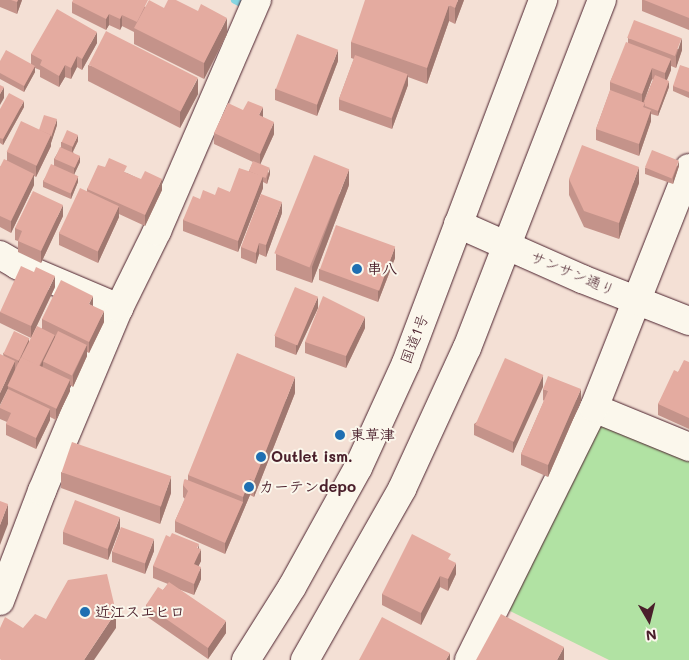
<!DOCTYPE html>
<meta charset="utf-8">
<style>
body{margin:0}
#map{position:relative;width:689px;height:660px;overflow:hidden;background:#f4e0d5;font-family:Mali,"Klee One",sans-serif}
div>[style]{position:absolute}
[style*='--x']{left:calc(var(--x)*1px);top:calc(var(--y)*1px);width:calc(var(--w)*1px);rotate:calc(var(--a)*1deg)}
.green>*{inset:0;background:#b1e2a3}
.stream>*{height:8px;margin:-4px;padding:0 4px;transform-origin:4px;border-radius:4px;background:#85d5e1}
.roads{filter:drop-shadow(0 0 1px #4a1f2b) drop-shadow(0 0 1px #4a1f2b)}
.street>*{height:28px;margin:-14px;padding:0 14px;transform-origin:14px;border-radius:14px;background:#fbf7ec}
.secondary>*{height:28px;margin:-14px;padding:0 14px;transform-origin:14px;border-radius:14px;background:#fbf7ec}
.highway>*{height:28px;margin:-14px;padding:0 14px;transform-origin:14px;border-radius:14px;background:#fbf7ec}
.wall>*{inset:0;background:#c4938a}
.shaded-wall>*{inset:0;background:#a07870}
.building>*{inset:0;background:#e4aba0;transform-origin:0 0}
.dots>*{width:14px;height:14px;translate:-50% -50%;box-sizing:border-box;border:2px solid #fbf7ec;border-radius:50%}
span{translate:-50% -50%;white-space:nowrap;text-align:center;line-height:1.15;-webkit-text-stroke:4px #fbf7ec;paint-order:stroke}
.poi-label{font-size:15px;color:#4a1f2b;font-weight:700}
.left{translate:0 -50%;text-align:left}
.street-label{font-size:15px;color:#4a1f2b}
.north{position:absolute;left:624px;top:595px;width:50px;height:50px;-webkit-text-stroke:4px #fbf7ec;paint-order:stroke;rotate:172deg;font-size:14px;font-weight:700;line-height:20px;text-align:center;color:#4a1f2b}
.north::after{content:'';display:block;margin:auto;width:18px;height:22px;background:#4a1f2b;clip-path:polygon(50% 0,100% 100%,50% 72%,0 100%)}
</style>
<div id="map">
<div class="green">
<i style="clip-path:polygon(600px 420px,689px 458px,689px 660px,609px 660px,504px 608px)"></i>
</div>
<div class="stream">
<i style="--x:235;--y:0;--w:16;--a:27"></i>
</div>
<div class="roads">
<div class="street">
<i style="--x:0;--y:255;--w:20;--a:30"></i>
<i style="--x:17;--y:265;--w:111;--a:22.9"></i>
<i style="--x:594;--y:408;--w:103;--a:22.3"></i>
<i style="--x:0;--y:601;--w:118;--a:-69.1"></i>
<i style="--x:42;--y:491;--w:199;--a:-67.2"></i>
<i style="--x:119;--y:308;--w:86;--a:-63.7"></i>
<i style="--x:157;--y:231;--w:252;--a:-66.6"></i>
<i style="--x:469;--y:660;--w:281;--a:-63.6"></i>
<i style="--x:594;--y:408;--w:258;--a:-68.4"></i>
</div>
<div class="secondary">
<i style="--x:458;--y:224;--w:136;--a:23.9"></i>
<i style="--x:582;--y:279;--w:115;--a:21.4"></i>
</div>
<div class="highway">
<i style="--x:246;--y:660;--w:86;--a:-57.8"></i>
<i style="--x:292;--y:587;--w:136;--a:-61"></i>
<i style="--x:358;--y:468;--w:115;--a:-65.4"></i>
<i style="--x:406;--y:363;--w:388;--a:-69.3"></i>
<i style="--x:305;--y:660;--w:197;--a:-60.4"></i>
<i style="--x:402;--y:489;--w:155;--a:-65.3"></i>
<i style="--x:467;--y:348;--w:373;--a:-68.8"></i>
</div>
</div>
<div class="wall">
<i style="clip-path:polygon(0 0,22px 0,17px 14px,0 7px)"></i>
<i style="clip-path:polygon(464px 0,455px 24px,449px 21px,427px 84px,408px 77px,408px 85px,392px 129px,339px 110px,339px 99px,354px 59px,351px 58px,351px 42px)"></i>
<i style="clip-path:polygon(642px 0,689px 0,689px 30px,642px 11px)"></i>
<i style="clip-path:polygon(72px 2px,164px 8px,227px 34px,204px 79px,134px 44px,134px 32px,122px 26px,120px 30px,109px 25px,106px 30px,72px 13px)"></i>
<i style="clip-path:polygon(evenodd,628px 38px,682px 50px,676px 68px,671px 66px,671px 70px,667px 80px,669px 87px,658px 116px,651px 114px,651px 121px,639px 156px,596px 140px,596px 129px,610px 91px,610px 82px,628px 43px,628px 38px,652px 79px,653px 80px,644px 102px,652px 79px)"></i>
<i style="clip-path:polygon(97px 43px,82px 70px,77px 67px,71px 79px,65px 77px,59px 87px,40px 77px,40px 70px,35px 68px,35px 72px,24px 92px,0 79px,0 61px,31px 64px,31px 54px)"></i>
<i style="clip-path:polygon(338px 61px,317px 116px,275px 100px,275px 89px)"></i>
<i style="clip-path:polygon(88px 65px,198px 94px,180px 128px,88px 81px)"></i>
<i style="clip-path:polygon(689px 68px,689px 98px,673px 91px,673px 86px)"></i>
<i style="clip-path:polygon(24px 107px,3px 145px,0 143px,0 109px)"></i>
<i style="clip-path:polygon(243px 110px,263px 117px,274px 134px,260px 164px,270px 174px,267px 184px,263px 182px,263px 188px,238px 252px,183px 231px,183px 220px,200px 199px,230px 192px,249px 171px,253px 162px,214px 144px,214px 133px)"></i>
<i style="clip-path:polygon(57px 125px,51px 143px,51px 146px,36px 177px,34px 176px,34px 185px,11px 233px,0 227px,0 167px,7px 160px,7px 152px,39px 130px)"></i>
<i style="clip-path:polygon(78px 141px,73px 152px,80px 162px,74px 174px,78px 182px,71px 199px,43px 187px,43px 181px,54px 165px,54px 159px,61px 147px,61px 142px)"></i>
<i style="clip-path:polygon(679px 166px,673px 184px,645px 174px,645px 168px)"></i>
<i style="clip-path:polygon(105px 167px,127px 173px,162px 190px,145px 226px,119px 214px,119px 217px,98px 263px,59px 245px,59px 233px,87px 191px,87px 189px)"></i>
<i style="clip-path:polygon(569px 179px,639px 183px,619px 239px,584px 227px,569px 195px)"></i>
<i style="clip-path:polygon(349px 185px,312px 283px,276px 270px,276px 254px)"></i>
<i style="clip-path:polygon(282px 213px,266px 257px,259px 254px,256px 264px,241px 258px,241px 247px)"></i>
<i style="clip-path:polygon(63px 216px,41px 263px,18px 252px,18px 241px,15px 240px,15px 228px)"></i>
<i style="clip-path:polygon(395px 258px,378px 302px,319px 280px,319px 269px)"></i>
<i style="clip-path:polygon(55px 287px,31px 338px,0 323px,0 312px)"></i>
<i style="clip-path:polygon(93px 306px,104px 322px,89px 353px,87px 352px,87px 356px,73px 387px,70px 385px,70px 391px,56px 420px,50px 417px,50px 420px,36px 449px,6px 435px,6px 424px,7px 422px,0 419px,0 406px,8px 390px,3px 353px,29px 344px,42px 328px,42px 319px)"></i>
<i style="clip-path:polygon(318px 308px,296px 355px,275px 347px,275px 336px)"></i>
<i style="clip-path:polygon(365px 328px,346px 368px,305px 353px,305px 342px)"></i>
<i style="clip-path:polygon(689px 362px,689px 429px,658px 415px,658px 404px,678px 372px)"></i>
<i style="clip-path:polygon(543px 375px,513px 453px,474px 435px,474px 424px)"></i>
<i style="clip-path:polygon(543px 389px,581px 401px,548px 477px,521px 465px,521px 454px,544px 401px,543px 400px)"></i>
<i style="clip-path:polygon(295px 393px,254px 497px,250px 495px,225px 554px,175px 532px,175px 521px,185px 499px,183px 497px,183px 485px,188px 480px,188px 475px)"></i>
<i style="clip-path:polygon(61px 472px,171px 493px,160px 524px,61px 488px)"></i>
<i style="clip-path:polygon(120px 528px,108px 560px,63px 544px,63px 532px)"></i>
<i style="clip-path:polygon(199px 548px,201px 561px,198px 566px,201px 579px,194px 595px,178px 589px,226px 633px,208px 659px,146px 616px,146px 605px,163px 590px,168px 584px,153px 578px,153px 566px)"></i>
<i style="clip-path:polygon(112px 551px,154px 551px,145px 574px,112px 562px)"></i>
<i style="clip-path:polygon(451px 561px,456px 574px,448px 591px,440px 587px,421px 625px,382px 605px,382px 594px)"></i>
</div>
<div class="shaded-wall">
<i style="clip-path:polygon(18px 0,22px 0,17px 14px,17px 2px)"></i>
<i style="clip-path:polygon(458px 0,464px 0,455px 24px,455px 8px)"></i>
<i style="clip-path:polygon(449px 5px,449px 21px,427px 84px,427px 68px)"></i>
<i style="clip-path:polygon(109px 14px,109px 25px,106px 30px,106px 19px)"></i>
<i style="clip-path:polygon(122px 15px,122px 26px,120px 30px,120px 19px)"></i>
<i style="clip-path:polygon(227px 18px,227px 34px,204px 79px,204px 63px)"></i>
<i style="clip-path:polygon(97px 32px,97px 43px,82px 70px,82px 59px)"></i>
<i style="clip-path:polygon(682px 38px,682px 50px,676px 68px,676px 56px)"></i>
<i style="clip-path:polygon(338px 50px,338px 61px,317px 116px,317px 105px)"></i>
<i style="clip-path:polygon(77px 56px,77px 67px,71px 79px,71px 68px)"></i>
<i style="clip-path:polygon(671px 59px,671px 70px,665px 84px,665px 73px)"></i>
<i style="clip-path:polygon(65px 65px,65px 77px,59px 87px,59px 76px)"></i>
<i style="clip-path:polygon(35px 66px,35px 72px,24px 92px,24px 86px)"></i>
<i style="clip-path:polygon(652px 68px,652px 79px,642px 106px,642px 94px)"></i>
<i style="clip-path:polygon(408px 74px,408px 85px,392px 129px,392px 118px)"></i>
<i style="clip-path:polygon(198px 78px,198px 94px,180px 128px,180px 112px)"></i>
<i style="clip-path:polygon(669px 81px,669px 87px,658px 116px,658px 111px)"></i>
<i style="clip-path:polygon(4px 87px,4px 98px,0 105px,0 94px)"></i>
<i style="clip-path:polygon(24px 101px,24px 107px,3px 145px,3px 139px)"></i>
<i style="clip-path:polygon(263px 107px,263px 119px,259px 115px)"></i>
<i style="clip-path:polygon(651px 110px,651px 121px,639px 156px,639px 144px)"></i>
<i style="clip-path:polygon(57px 119px,57px 125px,51px 143px,51px 137px)"></i>
<i style="clip-path:polygon(274px 122px,274px 134px,260px 165px,260px 154px)"></i>
<i style="clip-path:polygon(51px 135px,51px 146px,36px 177px,36px 166px)"></i>
<i style="clip-path:polygon(78px 135px,78px 141px,72px 153px,72px 148px)"></i>
<i style="clip-path:polygon(80px 156px,80px 162px,74px 175px,74px 169px)"></i>
<i style="clip-path:polygon(679px 161px,679px 166px,673px 184px,673px 178px)"></i>
<i style="clip-path:polygon(639px 167px,639px 183px,619px 239px,619px 223px)"></i>
<i style="clip-path:polygon(270px 168px,270px 174px,267px 184px,267px 178px)"></i>
<i style="clip-path:polygon(349px 169px,349px 185px,312px 283px,312px 267px)"></i>
<i style="clip-path:polygon(34px 174px,34px 185px,11px 233px,11px 221px)"></i>
<i style="clip-path:polygon(78px 176px,78px 182px,71px 199px,71px 193px)"></i>
<i style="clip-path:polygon(263px 176px,263px 188px,238px 252px,238px 241px)"></i>
<i style="clip-path:polygon(162px 179px,162px 190px,145px 226px,145px 215px)"></i>
<i style="clip-path:polygon(282px 202px,282px 213px,266px 257px,266px 245px)"></i>
<i style="clip-path:polygon(63px 205px,63px 216px,41px 263px,41px 251px)"></i>
<i style="clip-path:polygon(119px 206px,119px 217px,98px 263px,98px 251px)"></i>
<i style="clip-path:polygon(259px 243px,259px 254px,256px 264px,256px 253px)"></i>
<i style="clip-path:polygon(395px 247px,395px 258px,378px 302px,378px 291px)"></i>
<i style="clip-path:polygon(55px 276px,55px 287px,31px 338px,31px 326px)"></i>
<i style="clip-path:polygon(93px 296px,93px 307px,89px 304px)"></i>
<i style="clip-path:polygon(318px 297px,318px 308px,296px 355px,296px 344px)"></i>
<i style="clip-path:polygon(104px 311px,104px 322px,89px 353px,89px 342px)"></i>
<i style="clip-path:polygon(365px 317px,365px 328px,346px 368px,346px 356px)"></i>
<i style="clip-path:polygon(55px 335px,55px 341px,43px 362px,43px 365px,40px 372px,40px 366px)"></i>
<i style="clip-path:polygon(29px 338px,29px 344px,18px 366px,18px 361px)"></i>
<i style="clip-path:polygon(87px 345px,87px 356px,73px 387px,73px 375px)"></i>
<i style="clip-path:polygon(15px 361px,15px 373px,8px 386px,8px 389px,0 405px,0 393px)"></i>
<i style="clip-path:polygon(543px 375px,543px 387px,513px 453px,513px 442px)"></i>
<i style="clip-path:polygon(295px 377px,295px 393px,254px 497px,254px 481px)"></i>
<i style="clip-path:polygon(70px 380px,70px 391px,56px 420px,56px 409px)"></i>
<i style="clip-path:polygon(581px 389px,581px 401px,548px 477px,548px 465px)"></i>
<i style="clip-path:polygon(50px 409px,50px 420px,36px 449px,36px 438px)"></i>
<i style="clip-path:polygon(171px 477px,171px 493px,160px 524px,160px 508px)"></i>
<i style="clip-path:polygon(250px 479px,250px 495px,225px 554px,225px 543px,243px 502px,243px 497px)"></i>
<i style="clip-path:polygon(8px 504px,8px 524px,0 545px,0 525px)"></i>
<i style="clip-path:polygon(120px 517px,120px 528px,108px 560px,108px 549px)"></i>
<i style="clip-path:polygon(154px 539px,154px 551px,145px 574px,145px 563px)"></i>
<i style="clip-path:polygon(199px 544px,199px 554px,201px 549px,201px 561px,194px 576px,194px 564px)"></i>
<i style="clip-path:polygon(456px 563px,456px 574px,448px 591px,448px 579px)"></i>
<i style="clip-path:polygon(201px 567px,201px 579px,194px 595px,194px 584px)"></i>
<i style="clip-path:polygon(440px 576px,440px 587px,421px 625px,421px 613px)"></i>
<i style="clip-path:polygon(116px 612px,116px 628px,94px 660px,84px 660px)"></i>
<i style="clip-path:polygon(226px 621px,226px 633px,208px 659px,208px 648px)"></i>
<i style="clip-path:polygon(564px 647px,564px 660px,557px 660px)"></i>
<i style="clip-path:polygon(450px 653px,450px 660px,446px 660px)"></i>
</div>
<div class="building">
<i style="clip-path:polygon(11px 0,18px 0,17px 2px)"></i>
<i style="clip-path:polygon(73px 0,148px 0,137px 22px,122px 15px,120px 19px,109px 14px,106px 19px,72px 2px)"></i>
<i style="clip-path:polygon(149px 0,164px 8px,168px 0,176px 0,198px 11px,201px 4px,227px 18px,204px 63px,134px 28px)"></i>
<i style="clip-path:polygon(365px 0,458px 0,455px 8px,449px 5px,427px 68px,351px 42px)"></i>
<i style="clip-path:polygon(644px 0,689px 0,689px 18px)"></i>
<i style="clip-path:polygon(57px 9px,97px 32px,82px 59px,77px 56px,71px 68px,65px 65px,59px 76px,40px 65px,42px 60px,31px 54px)"></i>
<i style="left:634px;top:20px;width:51px;height:19px;rotate:21deg"></i>
<i style="left:106px;top:31px;width:103px;height:38px;rotate:27deg"></i>
<i style="left:297px;top:34px;width:44px;height:59px;rotate:21deg"></i>
<i style="clip-path:polygon(626px 42px,671px 59px,665px 73px,652px 68px,642px 94px,610px 82px)"></i>
<i style="clip-path:polygon(6px 50px,35px 66px,24px 86px,0 73px,0 61px)"></i>
<i style="left:355px;top:55px;width:56px;height:47px;rotate:20deg"></i>
<i style="clip-path:polygon(680px 65px,689px 68px,689px 92px,673px 86px)"></i>
<i style="clip-path:polygon(655px 75px,669px 81px,658px 111px,645px 106px,645px 103px,644px 102px)"></i>
<i style="clip-path:polygon(0 85px,4px 87px,0 94px)"></i>
<i style="clip-path:polygon(610px 90px,645px 103px,643px 107px,651px 110px,639px 144px,596px 129px)"></i>
<i style="clip-path:polygon(9px 93px,24px 101px,3px 139px,0 138px,0 109px)"></i>
<i style="clip-path:polygon(248px 101px,263px 107px,259px 115px,274px 122px,260px 154px,214px 133px,228px 103px,243px 110px)"></i>
<i style="clip-path:polygon(44px 115px,57px 119px,51px 137px,51px 135px,39px 130px)"></i>
<i style="left:21px;top:121px;width:33px;height:34px;rotate:25deg"></i>
<i style="left:67px;top:130px;width:12px;height:13px;rotate:24deg"></i>
<i style="clip-path:polygon(582px 145px,639px 167px,619px 223px,584px 211px,569px 179px)"></i>
<i style="left:60px;top:147px;width:22px;height:13px;rotate:24deg"></i>
<i style="left:652px;top:150px;width:29px;height:19px;rotate:22deg"></i>
<i style="left:314px;top:155px;width:38px;height:106px;rotate:22deg"></i>
<i style="clip-path:polygon(109px 158px,127px 166px,124px 172px,141px 179px,145px 171px,162px 179px,145px 215px,87px 189px,98px 165px,105px 167px)"></i>
<i style="clip-path:polygon(4px 159px,34px 174px,11px 221px,0 216px,0 167px)"></i>
<i style="left:253px;top:161px;width:18px;height:11px;rotate:22deg"></i>
<i style="left:51px;top:164px;width:30px;height:19px;rotate:24deg"></i>
<i style="clip-path:polygon(239px 168px,263px 176px,238px 241px,183px 220px,193px 196px,200px 199px,203px 190px,215px 195px,218px 187px,230px 192px)"></i>
<i style="left:80px;top:188px;width:43px;height:50px;rotate:25deg"></i>
<i style="clip-path:polygon(33px 191px,63px 205px,41px 251px,18px 241px,22px 231px,15px 228px)"></i>
<i style="clip-path:polygon(261px 194px,282px 202px,266px 245px,259px 243px,256px 253px,241px 247px)"></i>
<i style="left:336px;top:225px;width:63px;height:47px;rotate:20deg"></i>
<i style="clip-path:polygon(21px 266px,34px 272px,36px 267px,55px 276px,31px 326px,0 312px)"></i>
<i style="clip-path:polygon(61px 280px,93px 296px,89px 304px,104px 311px,89px 342px,42px 319px)"></i>
<i style="left:295px;top:287px;width:25px;height:53px;rotate:23deg"></i>
<i style="clip-path:polygon(323px 296px,365px 317px,346px 356px,305px 342px)"></i>
<i style="left:37px;top:326px;width:20px;height:35px;rotate:27deg"></i>
<i style="left:14px;top:331px;width:17px;height:25px;rotate:25deg"></i>
<i style="left:58px;top:331px;width:32px;height:34px;rotate:26deg"></i>
<i style="clip-path:polygon(237px 353px,295px 377px,254px 481px,250px 479px,243px 497px,188px 475px)"></i>
<i style="clip-path:polygon(0 354px,15px 361px,0 393px)"></i>
<i style="left:21px;top:357px;width:54px;height:32px;rotate:25deg"></i>
<i style="left:505px;top:358px;width:42px;height:73px;rotate:24deg"></i>
<i style="clip-path:polygon(684px 360px,689px 362px,689px 418px,658px 404px,674px 370px,678px 372px)"></i>
<i style="clip-path:polygon(548px 376px,581px 389px,548px 465px,521px 454px,548px 391px,543px 389px)"></i>
<i style="clip-path:polygon(8px 389px,50px 409px,36px 438px,6px 424px,11px 413px,0 408px,0 406px)"></i>
<i style="left:72px;top:442px;width:105px;height:32px;rotate:19deg"></i>
<i style="clip-path:polygon(185px 479px,243px 502px,225px 543px,175px 521px,188px 491px,183px 485px,184px 480px)"></i>
<i style="left:75px;top:500px;width:48px;height:34px;rotate:21deg"></i>
<i style="clip-path:polygon(0 501px,8px 504px,0 525px)"></i>
<i style="left:121px;top:527px;width:35px;height:26px;rotate:20deg"></i>
<i style="clip-path:polygon(172px 533px,199px 544px,197px 548px,201px 549px,194px 564px,201px 567px,194px 584px,153px 566px,166px 535px,170px 537px)"></i>
<i style="clip-path:polygon(412px 534px,451px 554px,448px 559px,456px 563px,448px 579px,440px 576px,421px 613px,382px 594px)"></i>
<i style="clip-path:polygon(107px 574px,116px 612px,84px 660px,1px 660px,0 659px,0 628px,5px 617px,23px 628px,35px 614px,46px 619px,68px 580px)"></i>
<i style="clip-path:polygon(169px 582px,226px 621px,208px 648px,146px 605px,158px 587px,163px 590px)"></i>
<i style="clip-path:polygon(501px 614px,564px 647px,557px 660px,476px 660px)"></i>
<i style="clip-path:polygon(382px 617px,450px 653px,446px 660px,359px 660px)"></i>
</div>
<div class="dots">
<i style="left:357px;top:269px;background:#1f6fb2"></i>
<i style="left:340px;top:435px;background:#1f6fb2"></i>
<i style="left:261px;top:457px;background:#1f6fb2"></i>
<i style="left:249px;top:487px;background:#1f6fb2"></i>
<i style="left:85px;top:612px;background:#1f6fb2"></i>
</div>
<div class="poi-label">
<span class="left" style="left:367px;top:269px">串八</span>
<span class="left" style="left:350px;top:435px">東草津</span>
<span class="left" style="left:271px;top:457px">Outlet ism.</span>
<span class="left" style="left:259px;top:487px">カーテンdepo</span>
<span class="left" style="left:95px;top:612px">近江スエヒロ</span>
</div>
<div class="street-label">
<span style="left:573px;top:273px;rotate:23deg">サンサン通り</span>
<span style="left:414px;top:339px;rotate:-69deg">国道1号</span>
</div>
<div class="north">N</div>
</div>
